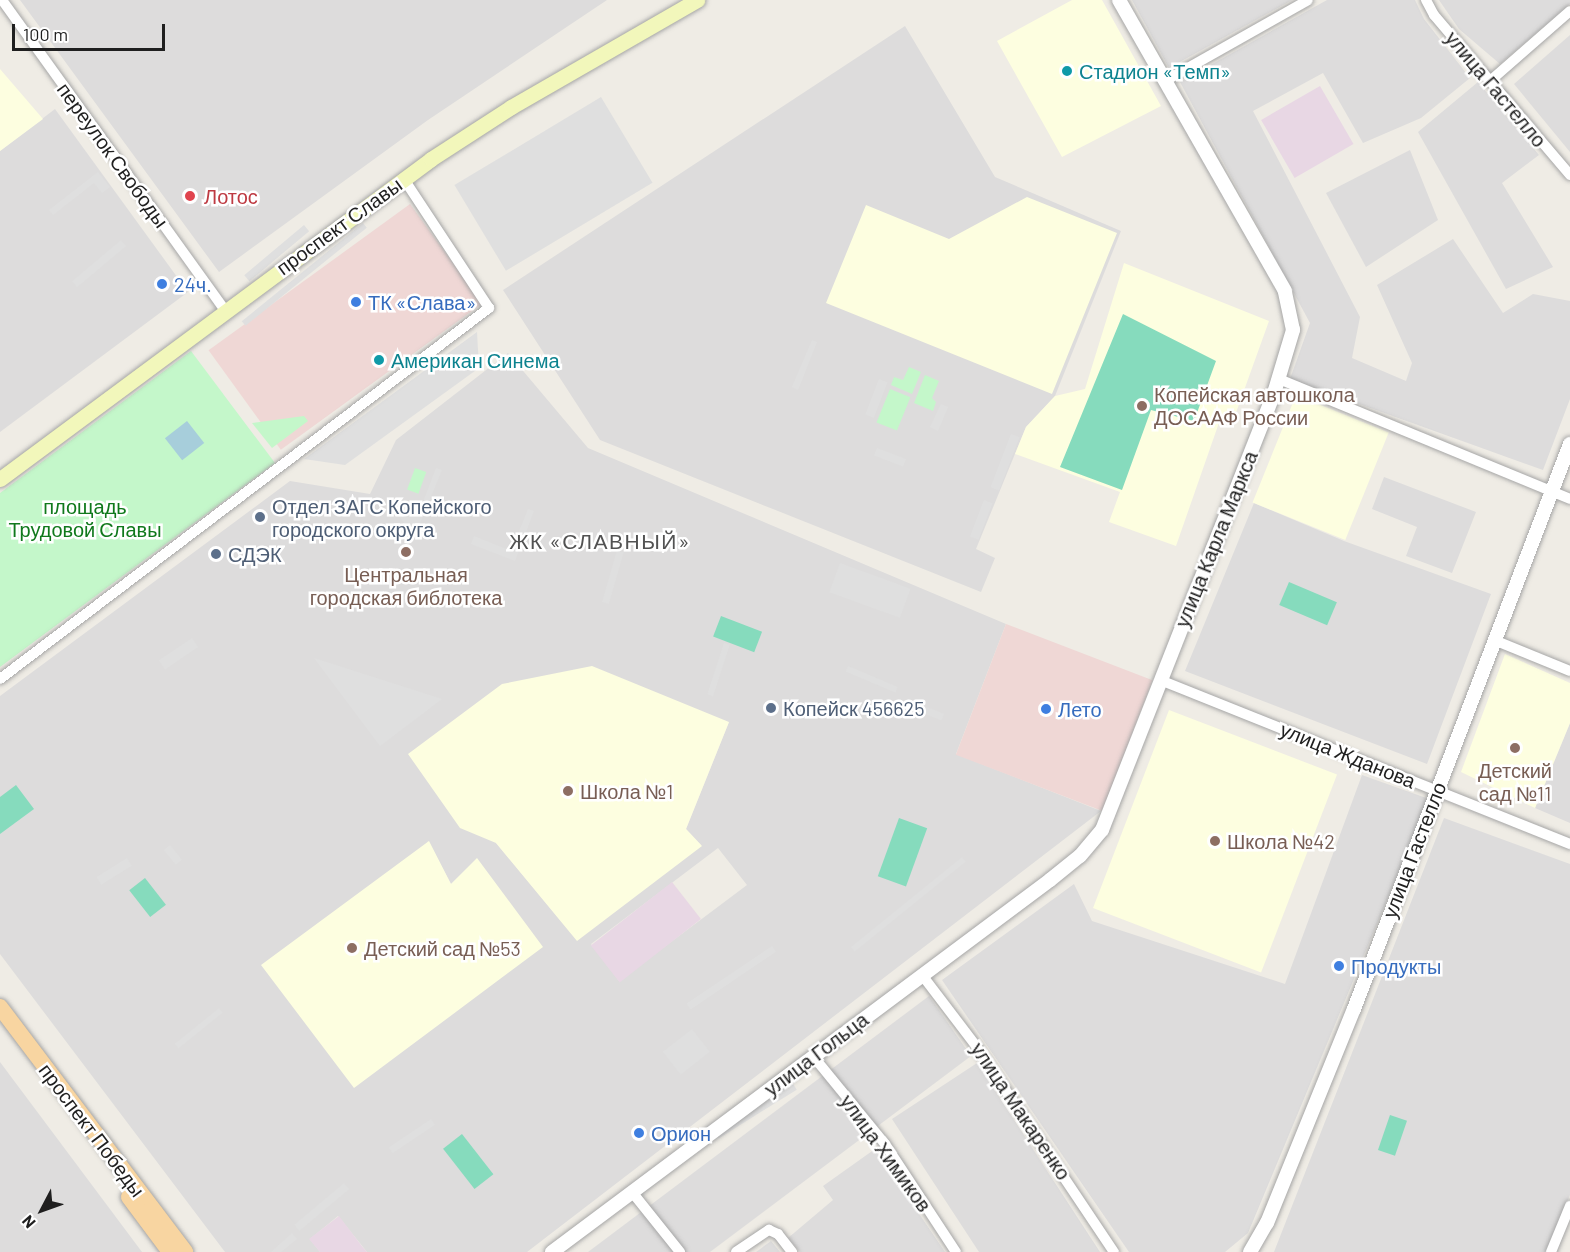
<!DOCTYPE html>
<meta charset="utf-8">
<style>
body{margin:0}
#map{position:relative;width:1570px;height:1252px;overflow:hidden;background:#efece5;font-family:Barlow,sans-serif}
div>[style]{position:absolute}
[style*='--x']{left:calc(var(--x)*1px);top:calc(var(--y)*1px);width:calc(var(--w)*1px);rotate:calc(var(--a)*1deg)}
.residential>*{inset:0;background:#dddcdc}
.commercial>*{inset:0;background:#efd7d5;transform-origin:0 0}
.industrial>*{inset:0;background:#e8d7e4;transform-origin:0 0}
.education>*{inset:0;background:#fdfee0;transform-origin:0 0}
.park>*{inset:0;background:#c4f7ca;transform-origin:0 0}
.pitch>*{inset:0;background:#86dbbd;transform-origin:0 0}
.parking>*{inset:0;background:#dfdfdf;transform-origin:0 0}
.water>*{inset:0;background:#a7cedb;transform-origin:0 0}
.roads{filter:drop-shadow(0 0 2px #a6a6a6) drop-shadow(0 0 2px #a6a6a6)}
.minor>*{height:10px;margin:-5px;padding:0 5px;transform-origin:5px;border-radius:5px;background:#fff}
.tertiary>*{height:14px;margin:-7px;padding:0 7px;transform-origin:7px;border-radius:7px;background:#fff}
.secondary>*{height:15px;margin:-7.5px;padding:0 7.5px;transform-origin:7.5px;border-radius:7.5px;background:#f2f7bb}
.primary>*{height:16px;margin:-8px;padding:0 8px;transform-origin:8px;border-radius:8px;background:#f8d5a1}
.dots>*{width:16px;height:16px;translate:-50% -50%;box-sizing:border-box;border:3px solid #fff;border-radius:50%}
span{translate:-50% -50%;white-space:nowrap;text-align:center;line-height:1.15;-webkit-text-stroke:5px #fff;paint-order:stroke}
.culture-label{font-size:20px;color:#0d838f}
.left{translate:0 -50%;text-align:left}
.street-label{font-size:20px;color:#1f1f1f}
.health-label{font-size:20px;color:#be3a42}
.shop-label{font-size:20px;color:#366cbe}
.education-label{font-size:20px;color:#785e54}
.park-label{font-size:20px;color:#10791c}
.service-label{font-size:20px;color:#4e5e75}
.neighbourhood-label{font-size:21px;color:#525252;letter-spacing:1.5px}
.north{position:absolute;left:12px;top:1180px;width:60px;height:60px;-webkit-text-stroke:4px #fff;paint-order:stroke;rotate:229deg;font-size:16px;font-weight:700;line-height:24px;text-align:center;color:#1f1f1f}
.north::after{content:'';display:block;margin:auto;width:21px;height:27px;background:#1f1f1f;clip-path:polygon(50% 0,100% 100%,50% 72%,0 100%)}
.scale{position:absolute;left:12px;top:24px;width:153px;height:27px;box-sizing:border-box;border:3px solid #1f1f1f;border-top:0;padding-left:8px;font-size:18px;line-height:21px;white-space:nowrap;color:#1f1f1f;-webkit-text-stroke:4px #fff;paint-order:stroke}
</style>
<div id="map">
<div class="residential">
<i style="clip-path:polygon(20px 0,607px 0,428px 120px,219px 272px)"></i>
<i style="clip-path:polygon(1132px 0,1292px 0,1169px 68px)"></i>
<i style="clip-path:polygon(1327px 0,1415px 0,1424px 19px,1470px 78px,1421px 118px,1363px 143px,1323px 73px,1253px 111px,1360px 317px,1352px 358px,1406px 381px,1412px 363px,1377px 285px,1453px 239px,1503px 313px,1533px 294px,1570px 301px,1570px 399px,1543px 470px,1290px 379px,1310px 323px,1180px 82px)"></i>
<i style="clip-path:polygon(1439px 0,1570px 0,1570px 4px,1500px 64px,1459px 29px)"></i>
<i style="clip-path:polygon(905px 26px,995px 177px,1121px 231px,1055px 396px,1026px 427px,976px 549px,995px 558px,981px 592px,600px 440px,503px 290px)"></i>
<i style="clip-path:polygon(1570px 35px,1570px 152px,1514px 84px)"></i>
<i style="clip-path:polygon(1478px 82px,1539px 155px,1502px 183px,1553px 267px,1506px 289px,1418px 132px)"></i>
<i style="clip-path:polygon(55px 109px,188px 292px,0 432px,0 151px)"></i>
<i style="clip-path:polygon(1410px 150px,1438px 220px,1366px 267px,1326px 193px)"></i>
<i style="clip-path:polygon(evenodd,508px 353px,588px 448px,1006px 624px,956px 754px,1101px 811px,527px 1252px,367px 1252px,338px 1216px,310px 1239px,320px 1252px,225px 1252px,0 954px,0 696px,290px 481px,370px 494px,396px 440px,508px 353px,729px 722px,686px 829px,701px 845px,577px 940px,496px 843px,729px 722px,508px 353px,428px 841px,451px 884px,477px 859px,354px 1087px,428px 841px,508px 353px,718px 848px,747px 885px,619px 981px,591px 944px,718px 848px)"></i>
<i style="clip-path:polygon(1384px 477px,1476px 512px,1452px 573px,1406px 556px,1417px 527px,1372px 509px)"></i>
<i style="clip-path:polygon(1254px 503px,1344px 541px,1491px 594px,1427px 764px,1185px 671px)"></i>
<i style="clip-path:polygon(1570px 723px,1570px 823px,1535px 808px)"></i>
<i style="clip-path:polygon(1362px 775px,1429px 799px,1248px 1233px,1225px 1252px,1129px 1252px,942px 980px,1074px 884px,1092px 921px,1285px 984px)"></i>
<i style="clip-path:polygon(1444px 818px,1570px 864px,1570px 1195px,1546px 1252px,1274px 1252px)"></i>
<i style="clip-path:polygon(929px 996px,971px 1056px,710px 1252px,588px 1252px)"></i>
<i style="clip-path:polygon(0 1062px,142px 1252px,0 1252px)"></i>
<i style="clip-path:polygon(977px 1063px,1100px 1252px,979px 1252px,892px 1119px)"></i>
<i style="clip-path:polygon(875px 1149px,945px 1252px,800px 1252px,788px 1238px,833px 1200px,823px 1186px)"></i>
<i style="clip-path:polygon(771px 1241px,780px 1252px,756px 1252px)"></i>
</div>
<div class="commercial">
<i style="left:410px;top:204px;width:123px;height:249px;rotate:54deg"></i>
<i style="left:1006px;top:624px;width:157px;height:140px;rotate:21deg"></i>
</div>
<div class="industrial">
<i style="left:1320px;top:86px;width:67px;height:68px;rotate:60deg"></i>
<i style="left:672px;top:882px;width:47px;height:103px;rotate:52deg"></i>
<i style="clip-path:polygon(339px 1216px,361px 1245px,367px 1252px,320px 1252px,309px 1239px)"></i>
</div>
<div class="education">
<i style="clip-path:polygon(1072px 0,1102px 0,1161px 106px,1062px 157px,997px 41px)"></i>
<i style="clip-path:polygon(0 69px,43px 119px,0 151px)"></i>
<i style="clip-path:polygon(1027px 197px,1117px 233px,1052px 394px,826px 303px,866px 205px,949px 239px)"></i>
<i style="clip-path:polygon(1124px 263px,1269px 321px,1233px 421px,1221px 417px,1176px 546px,1109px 522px,1120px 492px,1015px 454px,1026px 427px,1055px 396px,1085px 389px)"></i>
<i style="left:1296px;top:395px;width:100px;height:116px;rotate:22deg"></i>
<i style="clip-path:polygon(1505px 654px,1570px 683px,1570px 723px,1535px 808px,1461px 772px)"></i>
<i style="clip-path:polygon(592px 666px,729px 722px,686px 829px,702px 846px,577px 941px,496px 843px,460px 828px,408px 754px,502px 684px)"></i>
<i style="left:1169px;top:710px;width:180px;height:212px;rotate:21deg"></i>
<i style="clip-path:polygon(429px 841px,451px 884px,477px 858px,543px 947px,354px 1088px,261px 965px)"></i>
</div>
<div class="park">
<i style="clip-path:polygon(191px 351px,275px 463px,0 667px,0 493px)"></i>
<i style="clip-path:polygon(909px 367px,921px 372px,912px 394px,891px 385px,894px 377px,903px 380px)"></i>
<i style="clip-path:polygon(925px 375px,939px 381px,932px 398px,936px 402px,933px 411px,914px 403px)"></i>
<i style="left:890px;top:389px;width:22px;height:36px;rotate:22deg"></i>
<i style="clip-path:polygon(304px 416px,308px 421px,272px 448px,252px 423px)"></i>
<i style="left:415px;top:468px;width:12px;height:23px;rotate:20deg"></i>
</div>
<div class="pitch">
<i style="clip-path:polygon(1123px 314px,1216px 361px,1194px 421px,1151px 410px,1122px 490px,1060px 467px)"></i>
<i style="left:1289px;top:582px;width:52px;height:25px;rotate:23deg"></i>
<i style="left:721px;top:616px;width:44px;height:22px;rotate:21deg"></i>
<i style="clip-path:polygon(16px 785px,34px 809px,0 834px,0 797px)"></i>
<i style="left:899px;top:818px;width:30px;height:62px;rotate:20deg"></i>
<i style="left:145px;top:878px;width:34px;height:20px;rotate:52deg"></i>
<i style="left:1390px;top:1115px;width:18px;height:37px;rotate:19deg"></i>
<i style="left:462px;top:1134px;width:51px;height:24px;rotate:52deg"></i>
</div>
<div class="parking">
<i style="left:601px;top:97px;width:100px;height:171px;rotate:59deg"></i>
<i style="clip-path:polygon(98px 172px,110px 187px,102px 193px,94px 183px,53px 215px,49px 210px)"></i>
<i style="left:363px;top:223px;width:6px;height:156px;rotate:51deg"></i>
<i style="left:304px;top:225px;width:8px;height:78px;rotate:50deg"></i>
<i style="left:121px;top:240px;width:8px;height:64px;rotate:50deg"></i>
<i style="clip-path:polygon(477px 332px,479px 368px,345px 465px,304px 459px)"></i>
<i style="clip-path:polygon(812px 340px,817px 342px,798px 390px,792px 387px)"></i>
<i style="left:879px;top:379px;width:9px;height:38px;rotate:21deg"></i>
<i style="clip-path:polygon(941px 404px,948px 407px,938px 431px,930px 427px)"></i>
<i style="left:1011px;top:434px;width:9px;height:57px;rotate:21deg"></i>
<i style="left:877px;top:448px;width:31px;height:8px;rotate:21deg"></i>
<i style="clip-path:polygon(436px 468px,442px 470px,418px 528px,406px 525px,392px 508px,397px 500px,420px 510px)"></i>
<i style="left:984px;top:500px;width:9px;height:39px;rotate:21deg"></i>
<i style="clip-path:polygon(528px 509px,534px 511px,515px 561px,471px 544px,474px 536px,511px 551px)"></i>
<i style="left:617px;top:550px;width:7px;height:54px;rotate:16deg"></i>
<i style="left:840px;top:563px;width:75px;height:31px;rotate:20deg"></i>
<i style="left:192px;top:638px;width:11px;height:40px;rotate:56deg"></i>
<i style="left:724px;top:643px;width:6px;height:54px;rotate:18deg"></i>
<i style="clip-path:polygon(314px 658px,442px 699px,380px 746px)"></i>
<i style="left:848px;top:666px;width:54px;height:6px;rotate:23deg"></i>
<i style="left:907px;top:699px;width:40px;height:7px;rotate:22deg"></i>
<i style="left:170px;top:845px;width:19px;height:8px;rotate:51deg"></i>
<i style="left:962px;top:857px;width:6px;height:143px;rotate:51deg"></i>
<i style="left:127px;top:858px;width:9px;height:36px;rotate:58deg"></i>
<i style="left:772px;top:946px;width:7px;height:103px;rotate:56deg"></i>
<i style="left:219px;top:1008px;width:6px;height:57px;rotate:51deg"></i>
<i style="left:692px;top:1029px;width:29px;height:37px;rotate:52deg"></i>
<i style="left:792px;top:1082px;width:9px;height:92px;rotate:58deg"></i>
<i style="left:431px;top:1119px;width:7px;height:51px;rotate:56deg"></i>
<i style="left:344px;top:1183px;width:8px;height:65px;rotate:50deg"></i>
<i style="clip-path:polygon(292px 1233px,297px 1239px,281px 1252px,271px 1252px)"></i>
</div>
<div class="water">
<i style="left:187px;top:421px;width:28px;height:28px;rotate:52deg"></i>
</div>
<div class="roads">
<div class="minor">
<i style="--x:2;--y:0;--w:382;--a:54.3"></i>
<i style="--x:1426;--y:0;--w:17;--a:62"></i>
<i style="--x:1434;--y:15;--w:210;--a:49.6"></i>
<i style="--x:1165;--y:81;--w:164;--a:-29.5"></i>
<i style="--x:1490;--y:81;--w:106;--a:-41.2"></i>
<i style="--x:1279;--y:379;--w:315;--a:22.4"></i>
<i style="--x:1494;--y:640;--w:82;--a:22.2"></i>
<i style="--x:0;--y:679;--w:614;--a:-37.19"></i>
<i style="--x:489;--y:308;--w:154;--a:-123.4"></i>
<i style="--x:1160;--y:680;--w:442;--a:21.8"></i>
<i style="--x:922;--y:975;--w:89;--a:52.7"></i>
<i style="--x:976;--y:1046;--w:248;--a:56.2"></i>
<i style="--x:813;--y:1056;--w:114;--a:50.7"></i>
<i style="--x:885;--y:1144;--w:129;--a:56.7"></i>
<i style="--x:632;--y:1192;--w:77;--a:51.3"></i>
<i style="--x:736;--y:1252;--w:40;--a:-34"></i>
<i style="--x:769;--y:1230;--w:10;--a:24"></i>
<i style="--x:778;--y:1234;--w:23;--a:52"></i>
<i style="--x:1551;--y:1252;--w:50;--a:-67.6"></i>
</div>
<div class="tertiary">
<i style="--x:552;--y:1252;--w:622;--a:-36.76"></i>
<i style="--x:1050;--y:880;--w:38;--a:-39"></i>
<i style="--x:1080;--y:856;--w:34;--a:-50"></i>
<i style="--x:1102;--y:830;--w:473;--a:-68.5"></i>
<i style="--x:1275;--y:390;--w:63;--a:-73.3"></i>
<i style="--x:1293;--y:330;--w:40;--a:-102"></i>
<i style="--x:1285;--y:291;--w:335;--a:-119.7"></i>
<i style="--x:1250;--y:1252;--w:34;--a:-60"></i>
<i style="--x:1267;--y:1223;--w:231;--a:-67.9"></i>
<i style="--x:1354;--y:1009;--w:605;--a:-69.08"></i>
</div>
<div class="secondary">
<i style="--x:0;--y:479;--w:537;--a:-36.59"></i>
<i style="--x:431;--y:159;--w:95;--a:-33"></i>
<i style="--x:511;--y:107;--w:215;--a:-29.9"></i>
</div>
<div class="primary">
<i style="--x:0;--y:1007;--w:307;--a:52.9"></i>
<i style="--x:129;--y:1197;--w:69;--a:53.3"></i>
</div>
</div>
<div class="dots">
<i style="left:1067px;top:71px;background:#0f9aa8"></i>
<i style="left:190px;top:196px;background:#e0444e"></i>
<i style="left:162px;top:284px;background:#3f7fe0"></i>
<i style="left:356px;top:302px;background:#3f7fe0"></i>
<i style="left:379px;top:360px;background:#0f9aa8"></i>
<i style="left:1142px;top:406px;background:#8d6e63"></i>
<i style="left:260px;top:517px;background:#5c6f8a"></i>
<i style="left:406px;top:552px;background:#8d6e63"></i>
<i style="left:216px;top:554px;background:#5c6f8a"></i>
<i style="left:771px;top:708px;background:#5c6f8a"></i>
<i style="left:1046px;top:709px;background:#3f7fe0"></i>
<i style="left:1515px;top:748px;background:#8d6e63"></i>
<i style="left:568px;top:791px;background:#8d6e63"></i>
<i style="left:1215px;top:841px;background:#8d6e63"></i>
<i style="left:352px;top:948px;background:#8d6e63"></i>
<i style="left:1339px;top:966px;background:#3f7fe0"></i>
<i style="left:639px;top:1133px;background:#3f7fe0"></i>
</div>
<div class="culture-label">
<span class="left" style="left:1079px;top:71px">Стадион «Темп»</span>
<span class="left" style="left:391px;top:360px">Американ Синема</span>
</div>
<div class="street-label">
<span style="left:1496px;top:89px;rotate:50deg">улица Гастелло</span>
<span style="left:113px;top:155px;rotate:54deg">переулок Свободы</span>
<span style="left:339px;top:226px;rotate:-36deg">проспект Славы</span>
<span style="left:1216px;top:539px;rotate:-68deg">улица Карла Маркса</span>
<span style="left:1348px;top:755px;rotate:22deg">улица Жданова</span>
<span style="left:1414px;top:850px;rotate:-69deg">улица Гастелло</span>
<span style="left:816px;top:1054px;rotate:-37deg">улица Гольца</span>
<span style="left:1021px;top:1111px;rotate:56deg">улица Макаренко</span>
<span style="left:92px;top:1130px;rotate:53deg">проспект Победы</span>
<span style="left:886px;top:1153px;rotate:54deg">улица Химиков</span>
</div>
<div class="health-label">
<span class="left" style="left:204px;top:196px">Лотос</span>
</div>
<div class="shop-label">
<span class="left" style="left:174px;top:284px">24ч.</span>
<span class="left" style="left:368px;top:302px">ТК «Слава»</span>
<span class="left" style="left:1058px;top:709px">Лето</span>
<span class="left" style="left:1351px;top:966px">Продукты</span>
<span class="left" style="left:651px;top:1133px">Орион</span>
</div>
<div class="education-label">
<span class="left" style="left:1154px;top:406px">Копейская автошкола<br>ДОСААФ России</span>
<span style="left:406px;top:586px">Центральная<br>городская библотека</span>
<span style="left:1515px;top:782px">Детский<br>сад №11</span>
<span class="left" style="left:580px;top:791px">Школа №1</span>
<span class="left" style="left:1227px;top:841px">Школа №42</span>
<span class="left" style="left:364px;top:948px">Детский сад №53</span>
</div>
<div class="park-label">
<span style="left:85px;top:518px">площадь<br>Трудовой Славы</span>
</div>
<div class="service-label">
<span class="left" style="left:272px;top:518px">Отдел ЗАГС Копейского<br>городского округа</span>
<span class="left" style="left:228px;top:554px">СДЭК</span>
<span class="left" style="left:783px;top:708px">Копейск 456625</span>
</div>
<div class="neighbourhood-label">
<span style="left:600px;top:541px">ЖК «СЛАВНЫЙ»</span>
</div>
<div class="north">N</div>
<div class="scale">100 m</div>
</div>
